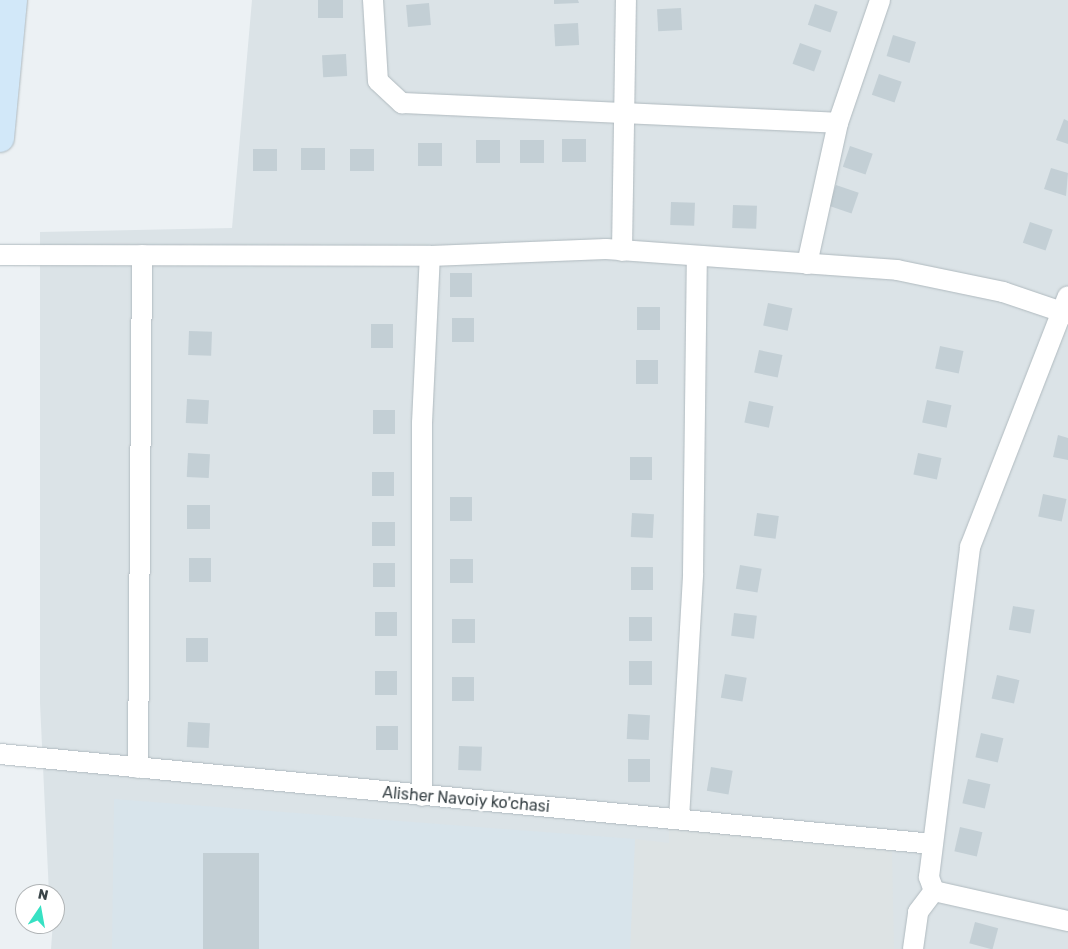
<!DOCTYPE html>
<style>
body{margin:0}
#map{position:relative;width:1068px;height:949px;overflow:hidden;background:#ecf1f4;font-family:Rubik,sans-serif}
div>[style]{position:absolute}
[style*='--x']{left:calc(var(--x)*1px);top:calc(var(--y)*1px);width:calc(var(--w)*1px);rotate:calc(var(--a)*1deg)}
.residential>*{inset:0;background:#dbe3e7}
.industrial>*{inset:0;background:#dde3e4}
.education>*{inset:0;background:#d8e4eb}
.building>*{inset:0;background:#c3cfd5;transform-origin:0 0}
.roads{filter:drop-shadow(0 0 1px #b0babf) drop-shadow(0 0 1px #b0babf)}
.street>*{height:20px;margin:-10px;padding:0 10px;transform-origin:10px;border-radius:10px;background:#fff}
.secondary>*{height:28px;margin:-14px;padding:0 14px;transform-origin:14px;border-radius:14px;background:#d2e8f9}
span{translate:-50% -50%;white-space:nowrap;text-align:center;line-height:1.15;-webkit-text-stroke:4.5px #fff;paint-order:stroke}
.street-label{font-size:16px;color:#3a4448}
.north{position:absolute;left:15px;top:884px;width:50px;height:50px;box-sizing:border-box;background:#fff;border:1px solid #b0b4b6;border-radius:50%;rotate:12deg;font-size:14px;font-weight:700;line-height:20px;text-align:center;color:#3a4448}
.north::after{content:'';display:block;margin:auto;width:18px;height:22px;background:#37e1c3;clip-path:polygon(50% 0,100% 100%,50% 72%,0 100%)}
</style>
<div id="map">
<div class="residential">
<i style="clip-path:polygon(252px 0,1068px 0,1068px 949px,51px 949px,55px 894px,49px 894px,40px 703px,40px 232px,232px 228px)"></i>
</div>
<div class="industrial">
<i style="clip-path:polygon(669px 828px,892px 851px,894px 949px,630px 949px,635px 839px,669px 843px)"></i>
</div>
<div class="education">
<i style="clip-path:polygon(114px 799px,635px 839px,630px 949px,112px 949px)"></i>
</div>
<div class="building">
<i style="left:318px;top:0;width:25px;height:18px"></i>
<i style="clip-path:polygon(554px 0,578px 0,579px 3px,554px 4px)"></i>
<i style="left:429px;top:3px;width:22px;height:23px;rotate:85deg"></i>
<i style="left:815px;top:4px;width:24px;height:22px;rotate:19deg"></i>
<i style="left:681px;top:8px;width:22px;height:24px;rotate:87deg"></i>
<i style="left:578px;top:23px;width:22px;height:24px;rotate:87deg"></i>
<i style="left:893px;top:35px;width:24px;height:22px;rotate:17deg"></i>
<i style="left:800px;top:43px;width:23px;height:22px;rotate:20deg"></i>
<i style="left:346px;top:54px;width:22px;height:24px;rotate:87deg"></i>
<i style="left:879px;top:74px;width:24px;height:22px;rotate:19deg"></i>
<i style="clip-path:polygon(1064px 119px,1068px 121px,1068px 144px,1056px 140px)"></i>
<i style="left:562px;top:139px;width:24px;height:23px"></i>
<i style="left:476px;top:140px;width:24px;height:23px"></i>
<i style="left:520px;top:140px;width:24px;height:23px"></i>
<i style="left:418px;top:143px;width:24px;height:23px"></i>
<i style="left:850px;top:146px;width:24px;height:22px;rotate:19deg"></i>
<i style="left:301px;top:148px;width:24px;height:22px"></i>
<i style="left:253px;top:149px;width:24px;height:22px"></i>
<i style="left:350px;top:149px;width:24px;height:22px"></i>
<i style="clip-path:polygon(1051px 168px,1068px 173px,1066px 196px,1044px 189px)"></i>
<i style="left:836px;top:185px;width:24px;height:22px;rotate:19deg"></i>
<i style="left:671px;top:202px;width:24px;height:23px;rotate:2deg"></i>
<i style="left:733px;top:205px;width:24px;height:23px;rotate:2deg"></i>
<i style="left:1030px;top:222px;width:24px;height:22px;rotate:19deg"></i>
<i style="left:450px;top:273px;width:22px;height:24px"></i>
<i style="left:768px;top:303px;width:25px;height:23px;rotate:12deg"></i>
<i style="left:637px;top:307px;width:23px;height:23px"></i>
<i style="left:452px;top:318px;width:22px;height:24px"></i>
<i style="left:371px;top:324px;width:22px;height:24px"></i>
<i style="left:189px;top:331px;width:23px;height:24px;rotate:2deg"></i>
<i style="left:940px;top:346px;width:24px;height:23px;rotate:12deg"></i>
<i style="left:759px;top:350px;width:24px;height:23px;rotate:12deg"></i>
<i style="left:636px;top:360px;width:22px;height:24px"></i>
<i style="left:187px;top:399px;width:22px;height:24px;rotate:3deg"></i>
<i style="left:927px;top:400px;width:25px;height:23px;rotate:12deg"></i>
<i style="left:749px;top:401px;width:25px;height:22px;rotate:12deg"></i>
<i style="left:373px;top:410px;width:22px;height:24px"></i>
<i style="clip-path:polygon(1058px 435px,1068px 438px,1068px 460px,1053px 457px)"></i>
<i style="left:188px;top:453px;width:22px;height:24px;rotate:3deg"></i>
<i style="left:918px;top:453px;width:24px;height:22px;rotate:12deg"></i>
<i style="left:630px;top:457px;width:22px;height:23px"></i>
<i style="left:372px;top:472px;width:22px;height:24px"></i>
<i style="left:1043px;top:494px;width:24px;height:23px;rotate:12deg"></i>
<i style="left:450px;top:497px;width:22px;height:24px"></i>
<i style="left:187px;top:505px;width:23px;height:24px"></i>
<i style="left:632px;top:513px;width:22px;height:24px;rotate:3deg"></i>
<i style="left:757px;top:513px;width:22px;height:23px;rotate:8deg"></i>
<i style="left:372px;top:522px;width:23px;height:24px"></i>
<i style="left:189px;top:558px;width:22px;height:24px"></i>
<i style="left:450px;top:559px;width:23px;height:24px"></i>
<i style="left:373px;top:563px;width:22px;height:24px"></i>
<i style="left:740px;top:565px;width:22px;height:24px;rotate:10deg"></i>
<i style="left:631px;top:567px;width:22px;height:23px"></i>
<i style="left:1013px;top:606px;width:22px;height:24px;rotate:10deg"></i>
<i style="left:375px;top:612px;width:22px;height:24px"></i>
<i style="left:734px;top:613px;width:23px;height:23px;rotate:7deg"></i>
<i style="left:629px;top:617px;width:23px;height:24px"></i>
<i style="left:452px;top:619px;width:23px;height:24px"></i>
<i style="left:186px;top:638px;width:22px;height:24px"></i>
<i style="left:629px;top:661px;width:23px;height:24px"></i>
<i style="left:375px;top:671px;width:22px;height:24px"></i>
<i style="left:725px;top:674px;width:22px;height:24px;rotate:10deg"></i>
<i style="left:997px;top:675px;width:23px;height:24px;rotate:13deg"></i>
<i style="left:452px;top:677px;width:22px;height:24px"></i>
<i style="left:628px;top:714px;width:22px;height:25px;rotate:3deg"></i>
<i style="left:188px;top:722px;width:22px;height:25px;rotate:3deg"></i>
<i style="left:376px;top:726px;width:22px;height:24px"></i>
<i style="left:981px;top:733px;width:23px;height:25px;rotate:13deg"></i>
<i style="left:459px;top:746px;width:23px;height:24px;rotate:2deg"></i>
<i style="left:628px;top:759px;width:22px;height:23px"></i>
<i style="left:711px;top:767px;width:22px;height:24px;rotate:10deg"></i>
<i style="left:968px;top:779px;width:23px;height:25px;rotate:13deg"></i>
<i style="left:960px;top:827px;width:23px;height:25px;rotate:13deg"></i>
<i style="left:203px;top:853px;width:56px;height:96px"></i>
<i style="left:975px;top:922px;width:24px;height:22px;rotate:15deg"></i>
</div>
<div class="roads">
<div class="street">
<i style="--x:373;--y:0;--w:81;--a:86.5"></i>
<i style="--x:378;--y:81;--w:33;--a:43"></i>
<i style="--x:402;--y:103;--w:436;--a:2.6"></i>
<i style="--x:622;--y:251;--w:251;--a:-89.1"></i>
<i style="--x:0;--y:255;--w:430;--a:0.1"></i>
<i style="--x:430;--y:256;--w:176;--a:-2.3"></i>
<i style="--x:606;--y:249;--w:292;--a:4.1"></i>
<i style="--x:897;--y:270;--w:108;--a:11.7"></i>
<i style="--x:1003;--y:292;--w:69;--a:18.7"></i>
<i style="--x:807;--y:264;--w:144;--a:-77.6"></i>
<i style="--x:838;--y:123;--w:130;--a:-71.1"></i>
<i style="--x:0;--y:754;--w:937;--a:5.51"></i>
<i style="--x:138;--y:768;--w:513;--a:-89.55"></i>
<i style="--x:422;--y:796;--w:373;--a:-90"></i>
<i style="--x:422;--y:423;--w:167;--a:-87.3"></i>
<i style="--x:679;--y:819;--w:246;--a:-86.7"></i>
<i style="--x:693;--y:573;--w:317;--a:-89.3"></i>
<i style="--x:934;--y:891;--w:137;--a:12.6"></i>
<i style="--x:913;--y:949;--w:37;--a:-82"></i>
<i style="--x:918;--y:912;--w:26;--a:-53"></i>
<i style="--x:934;--y:891;--w:15;--a:-110"></i>
<i style="--x:929;--y:877;--w:333;--a:-82.9"></i>
<i style="--x:970;--y:547;--w:269;--a:-68.7"></i>
</div>
<div class="secondary">
<i style="--x:0;--y:138;--w:139;--a:-84.6"></i>
</div>
</div>
<div class="street-label">
<span style="left:466px;top:800px;rotate:5deg">Alisher Navoiy ko'chasi</span>
</div>
<div class="north">N</div>
</div>
